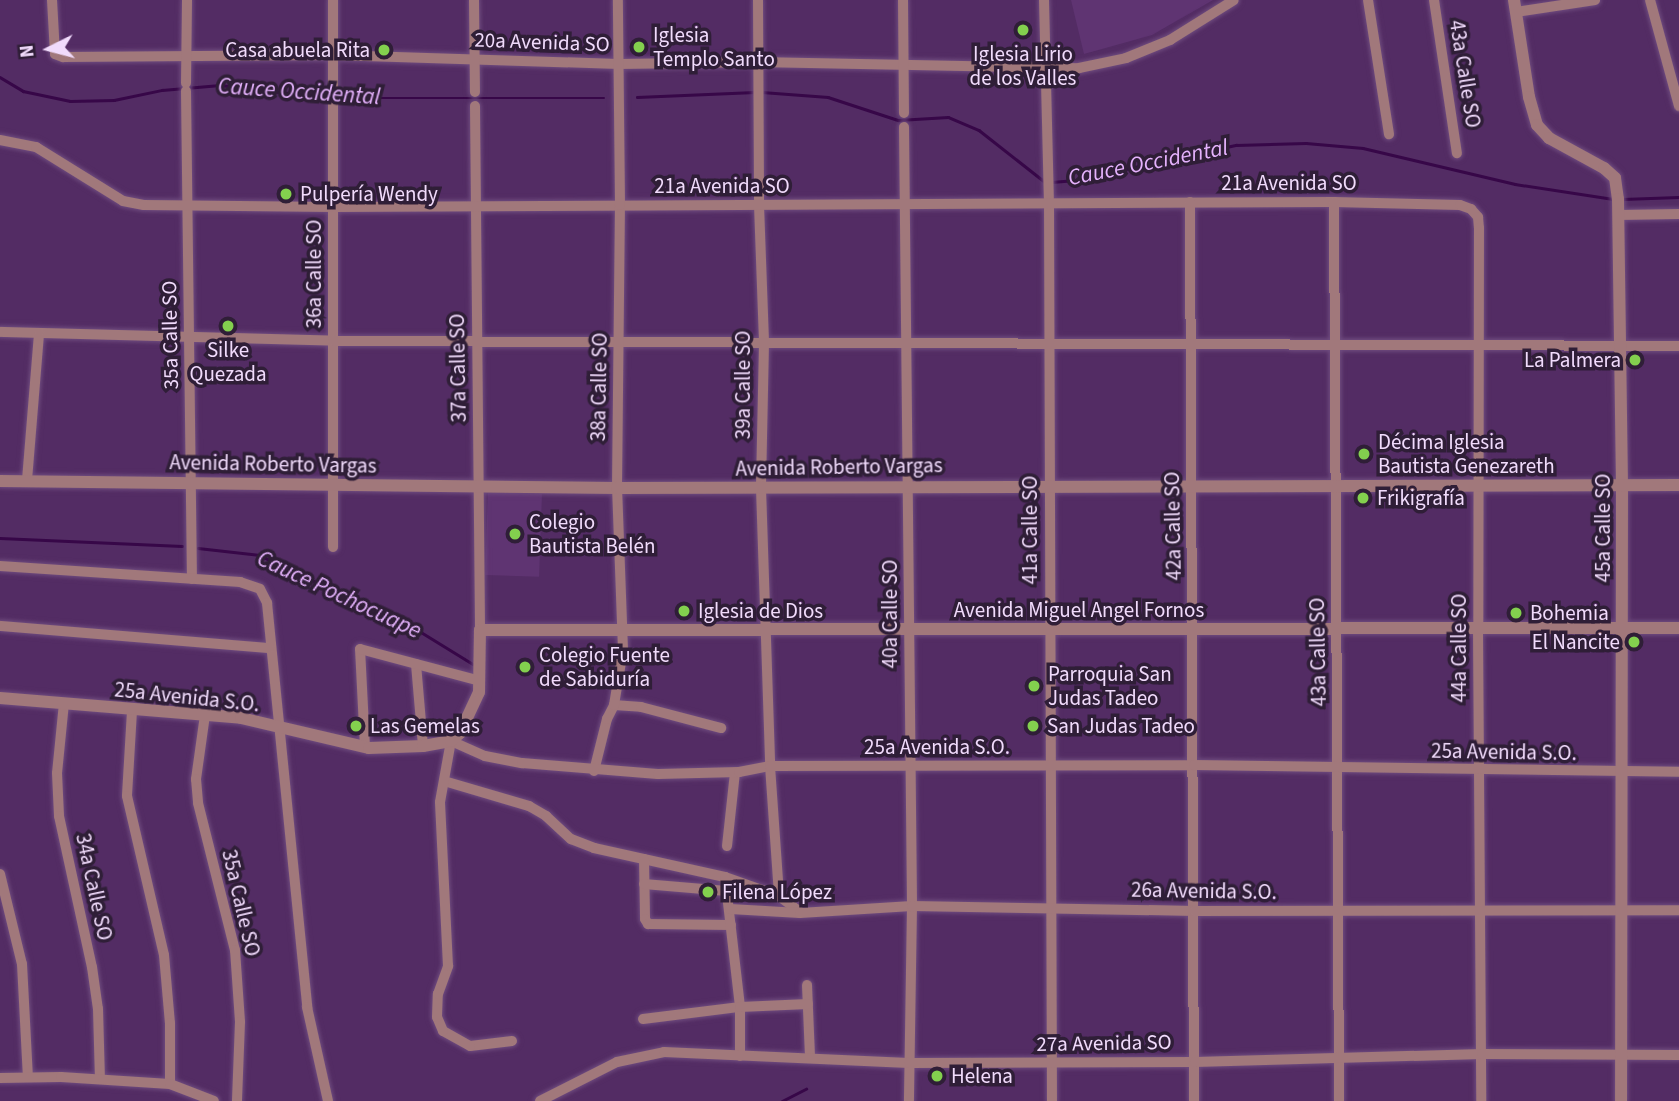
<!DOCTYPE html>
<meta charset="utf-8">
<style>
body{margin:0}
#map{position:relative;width:1679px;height:1101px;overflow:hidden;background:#532c64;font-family:"Source Sans 3",sans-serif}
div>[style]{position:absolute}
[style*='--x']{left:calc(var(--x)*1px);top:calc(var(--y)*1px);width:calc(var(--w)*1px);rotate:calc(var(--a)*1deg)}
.built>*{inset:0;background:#5f3472;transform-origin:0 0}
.stream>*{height:2.5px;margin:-1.25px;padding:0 1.25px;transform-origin:1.25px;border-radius:1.25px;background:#370748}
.roads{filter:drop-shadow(0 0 2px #6f4c7f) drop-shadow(0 0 2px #6f4c7f)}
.minor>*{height:10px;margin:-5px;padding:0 5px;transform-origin:5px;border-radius:5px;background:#a1787b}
.tertiary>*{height:12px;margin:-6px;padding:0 6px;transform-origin:6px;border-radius:6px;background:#a1787b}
.dots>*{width:19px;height:19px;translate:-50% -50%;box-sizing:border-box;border:4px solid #2f1e37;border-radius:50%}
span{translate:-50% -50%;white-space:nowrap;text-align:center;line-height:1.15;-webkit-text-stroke:7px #2f1e37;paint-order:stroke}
.poi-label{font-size:21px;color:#f1dbfc}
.left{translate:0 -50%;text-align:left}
.right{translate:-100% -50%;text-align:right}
.street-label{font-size:21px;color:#f1dbfc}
.water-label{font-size:23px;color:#e5b2fd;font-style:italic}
.north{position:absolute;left:14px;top:14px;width:70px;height:70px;-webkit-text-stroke:5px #2f1e37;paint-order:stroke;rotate:264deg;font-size:19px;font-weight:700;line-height:28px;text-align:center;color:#f1dbfc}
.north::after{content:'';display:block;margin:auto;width:24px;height:32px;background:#f1dbfc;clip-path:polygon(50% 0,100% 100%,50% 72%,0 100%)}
</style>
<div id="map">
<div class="built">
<i style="clip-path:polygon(1071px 0,1213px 0,1152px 35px,1084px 54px)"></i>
<i style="left:488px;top:492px;width:54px;height:83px;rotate:2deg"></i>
</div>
<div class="stream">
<i style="--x:0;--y:77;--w:27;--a:31"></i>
<i style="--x:23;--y:91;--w:48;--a:12"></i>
<i style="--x:70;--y:101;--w:44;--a:-1.3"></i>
<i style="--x:114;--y:100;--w:49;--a:-11.8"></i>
<i style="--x:162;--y:90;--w:58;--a:-4.9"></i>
<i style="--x:220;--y:85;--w:112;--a:6.7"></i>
<i style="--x:761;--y:92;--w:67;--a:4.3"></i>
<i style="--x:828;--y:97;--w:74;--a:18.2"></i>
<i style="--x:898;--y:120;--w:50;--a:-3.4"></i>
<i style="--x:948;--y:117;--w:34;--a:23"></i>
<i style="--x:979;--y:130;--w:84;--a:38.2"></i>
<i style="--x:637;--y:97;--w:118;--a:-2.4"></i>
<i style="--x:338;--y:98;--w:266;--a:0"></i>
<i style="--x:1052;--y:182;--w:23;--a:-5"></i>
<i style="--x:1075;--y:180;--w:165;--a:-12.3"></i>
<i style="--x:1236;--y:145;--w:70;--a:-1.6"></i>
<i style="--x:1306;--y:143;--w:57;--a:5"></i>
<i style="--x:1363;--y:148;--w:156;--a:13.3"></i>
<i style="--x:1515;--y:184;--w:99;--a:8.7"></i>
<i style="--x:1623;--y:199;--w:56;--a:-2"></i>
<i style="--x:0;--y:538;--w:182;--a:2.5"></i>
<i style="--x:198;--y:548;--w:61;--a:6.5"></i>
<i style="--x:259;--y:555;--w:179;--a:25.4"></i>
<i style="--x:421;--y:632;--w:61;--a:31.6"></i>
<i style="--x:782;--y:1101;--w:27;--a:-27"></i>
</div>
<div class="roads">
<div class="minor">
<i style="--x:52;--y:0;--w:54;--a:86.8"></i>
<i style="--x:55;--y:54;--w:9;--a:21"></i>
<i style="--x:63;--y:57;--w:270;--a:-0.4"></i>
<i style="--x:333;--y:55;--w:286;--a:1.8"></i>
<i style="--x:619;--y:64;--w:138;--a:-0.8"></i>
<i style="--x:757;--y:62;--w:322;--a:1.1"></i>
<i style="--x:1079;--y:68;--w:48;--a:-12"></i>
<i style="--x:1126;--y:58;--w:48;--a:-22.2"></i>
<i style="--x:1170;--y:40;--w:75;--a:-32"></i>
<i style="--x:333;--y:0;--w:547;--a:90"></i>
<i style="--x:474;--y:0;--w:92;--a:89.4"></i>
<i style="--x:758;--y:0;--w:205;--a:89.7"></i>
<i style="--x:759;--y:205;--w:138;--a:87.9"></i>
<i style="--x:764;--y:343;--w:145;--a:91.2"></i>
<i style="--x:761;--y:488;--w:278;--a:88.1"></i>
<i style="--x:770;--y:766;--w:130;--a:86"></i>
<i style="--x:903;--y:0;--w:113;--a:89.5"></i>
<i style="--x:1044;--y:0;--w:203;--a:88.6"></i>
<i style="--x:1049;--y:203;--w:898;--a:89.81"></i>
<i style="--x:1368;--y:0;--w:136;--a:81.1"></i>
<i style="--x:1434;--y:0;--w:155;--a:81.5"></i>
<i style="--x:1650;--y:0;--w:110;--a:74.7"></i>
<i style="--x:1516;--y:12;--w:80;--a:-8.6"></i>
<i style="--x:186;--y:83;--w:83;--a:-89.3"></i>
<i style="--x:186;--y:91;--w:488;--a:89.3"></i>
<i style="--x:475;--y:106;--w:524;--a:89.45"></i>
<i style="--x:904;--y:127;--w:779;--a:89.41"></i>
<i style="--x:912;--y:906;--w:195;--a:90.9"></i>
<i style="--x:0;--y:140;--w:37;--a:11"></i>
<i style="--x:36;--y:147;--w:102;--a:31.8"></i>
<i style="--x:123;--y:201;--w:21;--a:11"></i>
<i style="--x:144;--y:205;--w:189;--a:0.6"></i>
<i style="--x:333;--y:207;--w:1001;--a:-0.29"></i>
<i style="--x:1334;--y:202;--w:126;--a:1.4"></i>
<i style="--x:1460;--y:205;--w:12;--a:20"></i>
<i style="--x:1471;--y:209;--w:11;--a:49"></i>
<i style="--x:1478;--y:217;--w:11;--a:85"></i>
<i style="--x:1479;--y:228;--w:401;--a:90.1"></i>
<i style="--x:1478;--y:629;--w:472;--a:89.6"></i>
<i style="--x:1190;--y:202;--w:899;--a:89.75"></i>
<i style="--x:1334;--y:202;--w:899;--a:89.68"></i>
<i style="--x:1618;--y:215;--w:61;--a:-0.9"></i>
<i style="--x:0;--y:332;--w:333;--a:1.5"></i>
<i style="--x:333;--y:341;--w:1346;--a:0.21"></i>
<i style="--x:27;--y:480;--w:146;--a:-85.3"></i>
<i style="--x:0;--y:566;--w:241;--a:3.8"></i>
<i style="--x:240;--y:582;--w:21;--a:19"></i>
<i style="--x:260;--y:589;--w:16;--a:63"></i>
<i style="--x:267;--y:603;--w:406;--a:84.3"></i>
<i style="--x:307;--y:1007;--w:96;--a:77.4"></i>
<i style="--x:0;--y:626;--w:270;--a:4.7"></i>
<i style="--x:416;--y:664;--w:82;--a:85.1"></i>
<i style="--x:64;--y:703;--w:70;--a:95.7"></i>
<i style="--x:57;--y:773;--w:43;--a:87.3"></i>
<i style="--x:59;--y:816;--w:155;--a:77.7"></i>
<i style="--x:92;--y:967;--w:42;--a:81.9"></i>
<i style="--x:98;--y:1009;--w:70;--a:88.4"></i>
<i style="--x:614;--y:705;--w:27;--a:4"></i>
<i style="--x:641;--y:707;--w:83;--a:14.7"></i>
<i style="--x:132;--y:711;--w:85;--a:93.4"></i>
<i style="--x:127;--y:796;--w:163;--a:76.9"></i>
<i style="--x:164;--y:955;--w:68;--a:85"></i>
<i style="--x:170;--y:1023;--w:61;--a:90"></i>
<i style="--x:205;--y:715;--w:65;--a:98"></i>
<i style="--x:196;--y:779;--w:24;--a:85"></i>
<i style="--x:198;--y:803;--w:152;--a:75.9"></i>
<i style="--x:235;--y:950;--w:72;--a:86"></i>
<i style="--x:240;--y:1022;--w:79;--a:92.2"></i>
<i style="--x:365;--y:747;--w:98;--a:-92.9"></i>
<i style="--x:360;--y:649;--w:124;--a:14.9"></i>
<i style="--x:594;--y:771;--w:54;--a:-76"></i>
<i style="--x:607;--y:719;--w:16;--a:-63"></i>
<i style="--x:614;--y:705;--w:56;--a:-80.7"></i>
<i style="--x:623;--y:650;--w:162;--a:-92.1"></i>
<i style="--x:617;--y:488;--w:283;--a:-89.4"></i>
<i style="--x:620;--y:205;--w:205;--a:-90.6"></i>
<i style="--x:444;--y:781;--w:89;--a:16.4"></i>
<i style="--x:529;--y:806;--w:20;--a:30"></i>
<i style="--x:546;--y:816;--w:34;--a:43"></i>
<i style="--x:571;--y:839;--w:25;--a:21"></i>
<i style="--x:594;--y:848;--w:134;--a:12.5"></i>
<i style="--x:725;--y:877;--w:57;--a:19.4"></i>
<i style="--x:779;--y:896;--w:26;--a:37"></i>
<i style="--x:727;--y:846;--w:74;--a:-83.8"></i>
<i style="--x:644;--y:859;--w:60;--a:89"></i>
<i style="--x:645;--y:919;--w:6;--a:59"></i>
<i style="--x:648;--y:924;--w:83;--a:0.7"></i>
<i style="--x:0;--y:874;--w:93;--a:76.3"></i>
<i style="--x:22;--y:964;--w:113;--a:87"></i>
<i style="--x:725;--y:877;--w:131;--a:83.4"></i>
<i style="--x:740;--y:1007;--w:49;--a:90"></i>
<i style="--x:644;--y:884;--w:83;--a:4.8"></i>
<i style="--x:730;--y:909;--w:70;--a:3.3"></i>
<i style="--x:800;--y:913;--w:112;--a:-3.6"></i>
<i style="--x:912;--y:906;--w:283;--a:1"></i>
<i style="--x:1195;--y:911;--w:484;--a:-0.1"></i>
<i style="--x:807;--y:985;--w:73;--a:87.6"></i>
<i style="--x:643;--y:1019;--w:98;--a:-7.1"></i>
<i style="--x:740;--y:1007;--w:68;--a:-2.5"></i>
<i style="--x:512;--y:1041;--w:42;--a:173.2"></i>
<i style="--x:470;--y:1046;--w:31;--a:-151"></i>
<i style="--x:443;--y:1031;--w:15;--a:-113"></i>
<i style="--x:437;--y:1017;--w:23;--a:-88"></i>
<i style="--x:438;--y:994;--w:30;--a:-70"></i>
<i style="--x:448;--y:966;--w:164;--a:-92.8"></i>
<i style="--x:440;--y:802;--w:62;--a:-79.8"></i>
<i style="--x:451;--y:741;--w:37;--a:24"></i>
<i style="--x:485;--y:756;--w:38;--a:11"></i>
<i style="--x:522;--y:763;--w:136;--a:4.6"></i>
<i style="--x:658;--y:774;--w:81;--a:-1.4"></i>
<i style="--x:739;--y:772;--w:32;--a:-11"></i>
<i style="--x:770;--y:766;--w:424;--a:-0.1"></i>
<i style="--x:1194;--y:765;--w:485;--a:0.8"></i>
<i style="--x:0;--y:1078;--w:61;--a:-0.9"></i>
<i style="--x:61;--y:1077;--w:109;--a:3.7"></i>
<i style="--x:170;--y:1084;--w:47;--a:21.1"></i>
<i style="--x:540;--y:1101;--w:86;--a:-26.9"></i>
<i style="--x:617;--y:1062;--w:48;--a:-12"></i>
<i style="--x:664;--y:1052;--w:245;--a:2.6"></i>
<i style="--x:909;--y:1063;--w:286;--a:-0.2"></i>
<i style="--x:1195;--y:1062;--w:287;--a:-1.6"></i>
<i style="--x:1482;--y:1054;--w:197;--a:0.3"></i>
</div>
<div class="tertiary">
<i style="--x:1514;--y:0;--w:98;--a:81.2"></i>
<i style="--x:1529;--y:97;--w:29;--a:74"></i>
<i style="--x:1537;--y:125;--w:18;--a:47"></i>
<i style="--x:1549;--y:138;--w:63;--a:28.6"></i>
<i style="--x:1604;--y:168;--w:15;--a:42"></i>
<i style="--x:1615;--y:178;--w:21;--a:82"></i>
<i style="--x:1618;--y:199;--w:286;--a:89.2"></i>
<i style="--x:1622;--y:485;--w:616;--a:90.09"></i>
<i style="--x:0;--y:481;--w:617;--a:0.65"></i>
<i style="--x:617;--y:488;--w:1062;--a:-0.16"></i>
<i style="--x:0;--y:698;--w:242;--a:4.7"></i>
<i style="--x:241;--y:718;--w:131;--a:13.2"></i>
<i style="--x:369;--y:748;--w:54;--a:-2.1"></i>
<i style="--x:423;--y:746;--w:28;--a:-10"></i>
<i style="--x:451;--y:741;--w:12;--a:-42"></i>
<i style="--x:460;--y:733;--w:45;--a:-65.1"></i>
<i style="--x:479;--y:692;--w:62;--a:-89.1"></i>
<i style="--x:480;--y:630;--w:1199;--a:-0.1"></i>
</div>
</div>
<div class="dots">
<i style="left:1023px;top:30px;background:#83d04e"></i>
<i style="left:639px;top:47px;background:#83d04e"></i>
<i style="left:384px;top:50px;background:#83d04e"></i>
<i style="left:286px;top:194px;background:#83d04e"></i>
<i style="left:228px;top:326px;background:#83d04e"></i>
<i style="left:1635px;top:360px;background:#83d04e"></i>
<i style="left:1364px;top:454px;background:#83d04e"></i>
<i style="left:1363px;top:498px;background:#83d04e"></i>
<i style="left:515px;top:534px;background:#83d04e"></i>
<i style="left:684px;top:611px;background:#83d04e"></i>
<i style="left:1516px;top:613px;background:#83d04e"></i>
<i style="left:1634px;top:642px;background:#83d04e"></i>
<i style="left:525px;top:667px;background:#83d04e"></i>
<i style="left:1034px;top:686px;background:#83d04e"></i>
<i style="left:356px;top:726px;background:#83d04e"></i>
<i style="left:1033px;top:726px;background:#83d04e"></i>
<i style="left:708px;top:892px;background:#83d04e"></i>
<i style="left:937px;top:1076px;background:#83d04e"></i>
</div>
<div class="poi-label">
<span class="left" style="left:653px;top:47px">Iglesia<br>Templo Santo</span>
<span class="right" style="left:370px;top:50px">Casa abuela Rita</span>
<span style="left:1023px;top:66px">Iglesia Lirio<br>de los Valles</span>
<span class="left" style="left:300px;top:194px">Pulpería Wendy</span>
<span style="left:228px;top:362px">Silke<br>Quezada</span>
<span class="right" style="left:1621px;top:360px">La Palmera</span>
<span class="left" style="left:1378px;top:454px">Décima Iglesia<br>Bautista Genezareth</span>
<span class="left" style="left:1377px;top:498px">Frikigrafía</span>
<span class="left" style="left:529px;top:534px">Colegio<br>Bautista Belén</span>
<span class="left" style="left:698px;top:611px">Iglesia de Dios</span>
<span class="left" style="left:1530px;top:613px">Bohemia</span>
<span class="right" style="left:1620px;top:642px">El Nancite</span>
<span class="left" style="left:539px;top:667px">Colegio Fuente<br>de Sabiduría</span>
<span class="left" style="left:1048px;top:686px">Parroquia San<br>Judas Tadeo</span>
<span class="left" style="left:370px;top:726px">Las Gemelas</span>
<span class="left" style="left:1047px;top:726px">San Judas Tadeo</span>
<span class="left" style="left:722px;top:892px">Filena López</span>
<span class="left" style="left:951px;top:1076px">Helena</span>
</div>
<div class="street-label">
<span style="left:542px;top:42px;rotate:2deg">20a Avenida SO</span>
<span style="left:1465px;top:74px;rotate:81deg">43a Calle SO</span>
<span style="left:1289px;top:183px">21a Avenida SO</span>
<span style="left:722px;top:186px">21a Avenida SO</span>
<span style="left:314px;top:274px;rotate:-90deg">36a Calle SO</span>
<span style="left:170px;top:335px;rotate:-91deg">35a Calle SO</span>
<span style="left:458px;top:368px;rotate:-91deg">37a Calle SO</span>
<span style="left:743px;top:385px;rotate:-90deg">39a Calle SO</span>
<span style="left:599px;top:387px;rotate:-89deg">38a Calle SO</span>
<span style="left:273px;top:464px;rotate:1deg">Avenida Roberto Vargas</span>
<span style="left:839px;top:467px;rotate:-1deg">Avenida Roberto Vargas</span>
<span style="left:1173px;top:526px;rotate:-91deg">42a Calle SO</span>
<span style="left:1603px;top:528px;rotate:-90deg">45a Calle SO</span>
<span style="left:1030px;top:530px;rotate:-90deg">41a Calle SO</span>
<span style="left:1079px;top:610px">Avenida Miguel Angel Fornos</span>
<span style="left:890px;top:614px;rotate:-90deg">40a Calle SO</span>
<span style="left:1459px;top:648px;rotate:-90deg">44a Calle SO</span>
<span style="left:1318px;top:652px;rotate:-91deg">43a Calle SO</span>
<span style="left:187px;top:697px;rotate:6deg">25a Avenida S.O.</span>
<span style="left:937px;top:747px">25a Avenida S.O.</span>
<span style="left:1504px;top:752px;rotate:1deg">25a Avenida S.O.</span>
<span style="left:94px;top:887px;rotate:78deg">34a Calle SO</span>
<span style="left:1204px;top:891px;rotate:1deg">26a Avenida S.O.</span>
<span style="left:241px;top:903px;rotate:77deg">35a Calle SO</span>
<span style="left:1104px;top:1043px;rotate:-1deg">27a Avenida SO</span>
</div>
<div class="water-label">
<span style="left:299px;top:92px;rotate:4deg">Cauce Occidental</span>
<span style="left:1148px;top:163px;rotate:-11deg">Cauce Occidental</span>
<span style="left:339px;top:595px;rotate:25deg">Cauce Pochocuape</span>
</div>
<div class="north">N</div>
</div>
